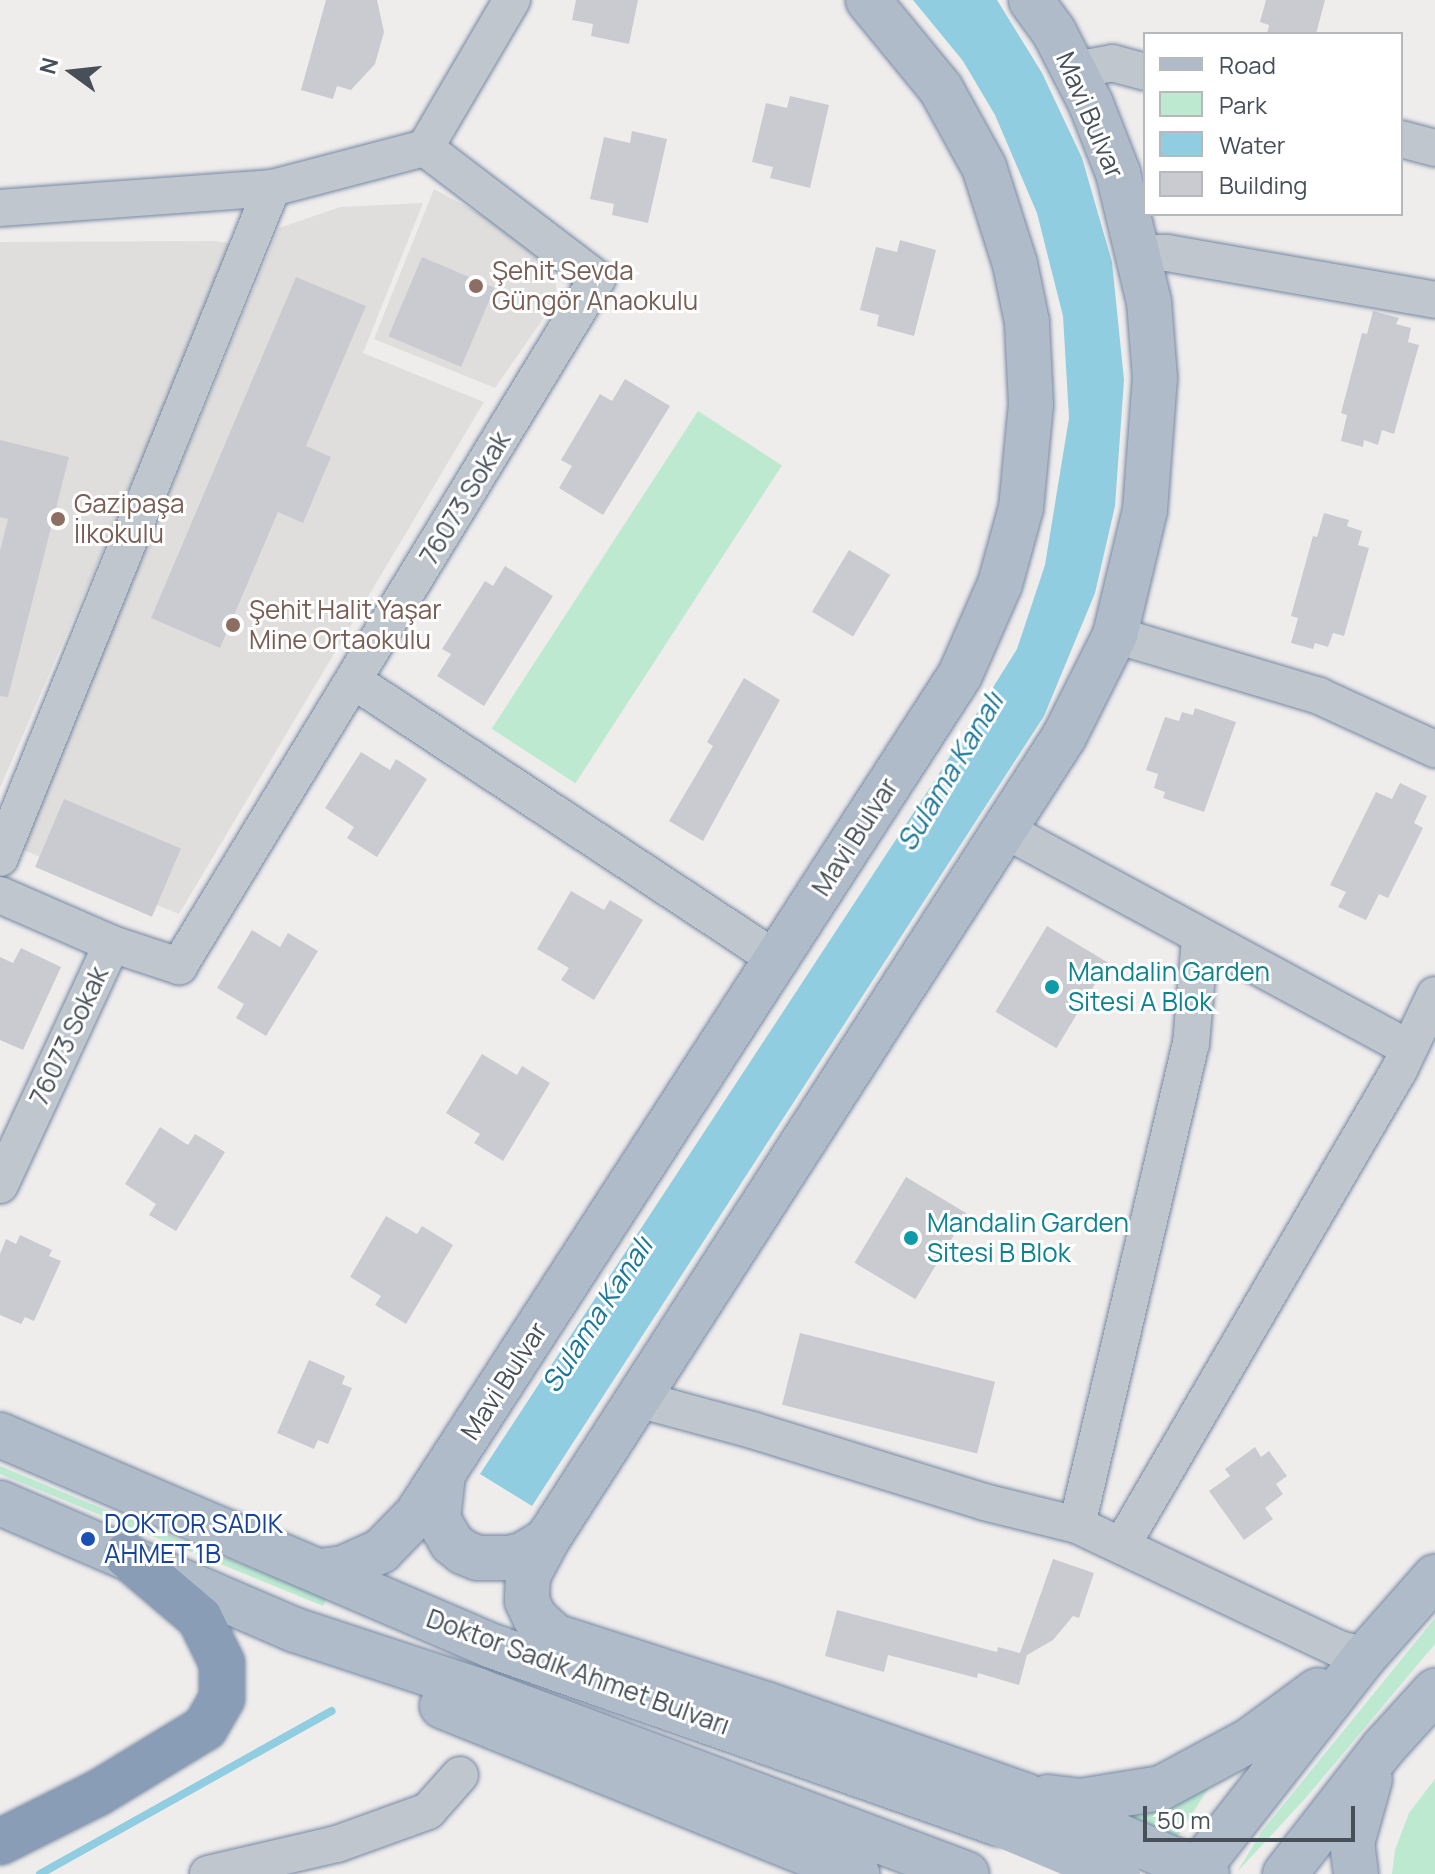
<!DOCTYPE html>
<meta charset="utf-8">
<style>
body{margin:0}
#map{position:relative;width:1435px;height:1874px;overflow:hidden;background:#efecec;font-family:Manrope,sans-serif}
div>[style]{position:absolute}
[style*='--x']{left:calc(var(--x)*1px);top:calc(var(--y)*1px);width:calc(var(--w)*1px);rotate:calc(var(--a)*1deg)}
.education>*{inset:0;background:#e0dedd}
.green>*{inset:0;background:#bee9d1;transform-origin:0 0}
.water>*{inset:0;background:#90cde1}
.stream>*{height:8px;margin:-4px;padding:0 4px;transform-origin:4px;border-radius:4px;background:#90cde1}
.building>*{inset:0;background:#cacbd1;transform-origin:0 0}
.roads{filter:drop-shadow(0 0 2px #7488a2) drop-shadow(0 0 2px #7488a2)}
.minor>*{height:36px;margin:-18px;padding:0 18px;transform-origin:18px;border-radius:18px;background:#bfc6cd}
.major>*{height:44px;margin:-22px;padding:0 22px;transform-origin:22px;border-radius:22px;background:#afbbc9}
.highway>*{height:44px;margin:-22px;padding:0 22px;transform-origin:22px;border-radius:22px;background:#899db6}
.major-bridge>*{height:44px;margin:-22px;padding:0 22px;transform-origin:22px;border-radius:22px;background:#afbbc9}
.dots>*{width:22px;height:22px;translate:-50% -50%;box-sizing:border-box;border:4px solid #fff;border-radius:50%}
span{translate:-50% -50%;white-space:nowrap;text-align:center;line-height:1.15;-webkit-text-stroke:6px #fff;paint-order:stroke}
.street-label{font-size:26px;color:#474f58}
.education-label{font-size:26px;color:#785e54}
.left{translate:0 -50%;text-align:left}
.culture-label{font-size:26px;color:#0d838f}
.transit-label{font-size:26px;color:#164399}
.water-label{font-size:28px;color:#1b7796;font-style:italic}
.legend{position:absolute;left:1143px;top:32px;width:260px;height:184px;box-sizing:border-box;background:#fff;border:2px solid #b5b9bc;margin:0;padding:10px 14px;list-style:none;font-size:24px;color:#474f58}
.legend li{display:flex;align-items:center;gap:16px;height:40px}
.legend b{width:40px;border:2px solid #b5b9bc}
.north{position:absolute;left:32px;top:32px;width:80px;height:80px;-webkit-text-stroke:6px #fff;paint-order:stroke;rotate:285deg;font-size:22px;font-weight:700;line-height:32px;text-align:center;color:#474f58}
.north::after{content:'';display:block;margin:auto;width:28px;height:36px;background:#474f58;clip-path:polygon(50% 0,100% 100%,50% 72%,0 100%)}
.scale{position:absolute;left:1143px;top:1806px;width:212px;height:36px;box-sizing:border-box;border:4px solid #474f58;border-top:0;padding-left:10px;font-size:24px;line-height:28px;white-space:nowrap;color:#474f58;-webkit-text-stroke:6px #fff;paint-order:stroke}
</style>
<div id="map">
<div class="education">
<i style="clip-path:polygon(434px 189px,504px 227px,555px 273px,557px 299px,495px 388px,374px 339px)"></i>
<i style="clip-path:polygon(423px 203px,363px 353px,484px 402px,179px 914px,21px 849px,279px 228px,340px 207px)"></i>
<i style="clip-path:polygon(215px 241px,228px 243px,232px 251px,0 788px,0 242px)"></i>
</div>
<div class="green">
<i style="left:698px;top:411px;width:100px;height:379px;rotate:33deg"></i>
<i style="clip-path:polygon(0 1466px,84px 1501px,327px 1598px,323px 1606px,0 1474px)"></i>
<i style="clip-path:polygon(1435px 1618px,1435px 1644px,1304px 1800px,1237px 1872px,1262px 1831px)"></i>
<i style="clip-path:polygon(1435px 1779px,1435px 1874px,1392px 1874px,1395px 1850px,1409px 1813px)"></i>
<i style="clip-path:polygon(1210px 1786px,1174px 1842px,1091px 1811px)"></i>
</div>
<div class="water">
<i style="clip-path:polygon(913px 0,997px 0,1042px 73px,1082px 158px,1112px 262px,1124px 380px,1115px 506px,1095px 593px,1044px 716px,532px 1506px,480px 1474px,935px 780px,1017px 649px,1045px 565px,1069px 418px,1063px 316px,1037px 213px,995px 115px,963px 61px)"></i>
</div>
<div class="stream">
<i style="--x:40;--y:1874;--w:334;--a:-29.2"></i>
</div>
<div class="building">
<i style="clip-path:polygon(326px 0,377px 0,384px 32px,375px 64px,351px 90px,337px 86px,333px 99px,301px 90px)"></i>
<i style="clip-path:polygon(576px 0,638px 0,629px 44px,591px 36px,593px 24px,572px 20px)"></i>
<i style="clip-path:polygon(1266px 0,1325px 0,1316px 34px,1267px 34px,1269px 25px,1260px 22px)"></i>
<i style="clip-path:polygon(790px 96px,829px 105px,810px 188px,770px 178px,773px 167px,752px 162px,766px 103px,787px 108px)"></i>
<i style="clip-path:polygon(632px 131px,667px 139px,648px 223px,612px 215px,614px 204px,590px 199px,604px 137px,630px 143px)"></i>
<i style="clip-path:polygon(900px 240px,936px 250px,914px 336px,877px 326px,879px 315px,860px 310px,876px 247px,897px 252px)"></i>
<i style="left:422px;top:257px;width:79px;height:86px;rotate:23deg"></i>
<i style="clip-path:polygon(296px 277px,366px 306px,306px 446px,331px 457px,303px 523px,278px 512px,220px 648px,151px 618px)"></i>
<i style="clip-path:polygon(1373px 311px,1399px 318px,1396px 324px,1411px 328px,1408px 342px,1419px 345px,1394px 434px,1382px 430px,1378px 445px,1364px 440px,1363px 447px,1341px 441px,1347px 415px,1341px 413px,1362px 333px,1367px 334px)"></i>
<i style="clip-path:polygon(625px 379px,670px 406px,603px 515px,559px 488px,572px 466px,561px 460px,600px 394px,612px 401px)"></i>
<i style="clip-path:polygon(0 440px,69px 457px,8px 697px,0 696px,0 551px,8px 519px,0 517px)"></i>
<i style="clip-path:polygon(1324px 513px,1349px 520px,1347px 526px,1362px 531px,1358px 545px,1369px 548px,1344px 636px,1333px 633px,1328px 647px,1315px 643px,1313px 649px,1291px 643px,1298px 618px,1291px 616px,1313px 536px,1317px 537px)"></i>
<i style="left:849px;top:550px;width:48px;height:72px;rotate:31deg"></i>
<i style="clip-path:polygon(505px 566px,553px 596px,484px 706px,437px 676px,451px 654px,442px 649px,485px 581px,493px 586px)"></i>
<i style="clip-path:polygon(744px 678px,780px 700px,703px 841px,669px 821px,713px 746px,707px 742px)"></i>
<i style="clip-path:polygon(1195px 708px,1236px 722px,1204px 812px,1163px 798px,1165px 792px,1154px 788px,1158px 774px,1146px 770px,1165px 717px,1179px 721px,1182px 712px,1193px 715px)"></i>
<i style="clip-path:polygon(361px 752px,390px 770px,396px 759px,427px 779px,377px 857px,347px 838px,354px 827px,325px 808px)"></i>
<i style="clip-path:polygon(1400px 783px,1427px 796px,1414px 823px,1423px 828px,1388px 898px,1379px 894px,1366px 920px,1338px 907px,1346px 892px,1330px 885px,1376px 792px,1392px 799px)"></i>
<i style="left:64px;top:799px;width:127px;height:74px;rotate:23deg"></i>
<i style="clip-path:polygon(571px 891px,604px 910px,610px 900px,643px 920px,594px 1000px,561px 980px,569px 968px,537px 949px)"></i>
<i style="left:1047px;top:926px;width:71px;height:100px;rotate:31deg"></i>
<i style="clip-path:polygon(252px 930px,280px 947px,288px 933px,318px 951px,266px 1036px,236px 1018px,244px 1004px,217px 988px)"></i>
<i style="clip-path:polygon(21px 948px,61px 967px,23px 1050px,0 1040px,0 957px,13px 963px)"></i>
<i style="clip-path:polygon(482px 1054px,517px 1075px,522px 1066px,550px 1083px,503px 1161px,474px 1143px,480px 1134px,446px 1113px)"></i>
<i style="clip-path:polygon(160px 1127px,188px 1145px,195px 1134px,225px 1152px,176px 1231px,149px 1215px,156px 1204px,125px 1184px)"></i>
<i style="left:906px;top:1177px;width:71px;height:100px;rotate:31deg"></i>
<i style="clip-path:polygon(386px 1216px,417px 1234px,422px 1226px,453px 1245px,406px 1324px,375px 1305px,381px 1296px,350px 1277px)"></i>
<i style="clip-path:polygon(20px 1235px,52px 1250px,49px 1256px,61px 1261px,34px 1321px,25px 1317px,21px 1324px,0 1315px,0 1254px,6px 1239px,16px 1244px)"></i>
<i style="left:800px;top:1333px;width:201px;height:74px;rotate:14deg"></i>
<i style="clip-path:polygon(309px 1360px,345px 1376px,342px 1384px,352px 1388px,328px 1444px,318px 1440px,314px 1449px,277px 1433px)"></i>
<i style="clip-path:polygon(1255px 1447px,1261px 1457px,1269px 1451px,1287px 1476px,1276px 1484px,1283px 1494px,1265px 1508px,1273px 1519px,1244px 1540px,1209px 1491px,1230px 1476px,1225px 1469px)"></i>
<i style="clip-path:polygon(1053px 1559px,1094px 1573px,1079px 1618px,1073px 1616px,1053px 1640px,1027px 1655px,1019px 1685px,978px 1673px,977px 1678px,888px 1655px,884px 1672px,825px 1656px,837px 1610px,997px 1652px,998px 1647px,1020px 1653px)"></i>
</div>
<div class="roads">
<div class="minor">
<i style="--x:1074;--y:70;--w:39;--a:-10"></i>
<i style="--x:1112;--y:63;--w:34;--a:15"></i>
<i style="--x:1401;--y:139;--w:35;--a:15"></i>
<i style="--x:0;--y:208;--w:273;--a:-4.2"></i>
<i style="--x:272;--y:188;--w:158;--a:-14.7"></i>
<i style="--x:1137;--y:253;--w:30;--a:0"></i>
<i style="--x:1167;--y:253;--w:272;--a:9.9"></i>
<i style="--x:1115;--y:635;--w:213;--a:16.6"></i>
<i style="--x:1319;--y:696;--w:128;--a:24.6"></i>
<i style="--x:354;--y:681;--w:505;--a:33.38"></i>
<i style="--x:1005;--y:830;--w:459;--a:28.4"></i>
<i style="--x:0;--y:858;--w:723;--a:-67.9"></i>
<i style="--x:0;--y:895;--w:122;--a:23.6"></i>
<i style="--x:0;--y:1185;--w:266;--a:-65.1"></i>
<i style="--x:112;--y:944;--w:71;--a:18.2"></i>
<i style="--x:179;--y:966;--w:804;--a:-58.68"></i>
<i style="--x:597;--y:279;--w:216;--a:-142.7"></i>
<i style="--x:425;--y:148;--w:172;--a:-59.6"></i>
<i style="--x:638;--y:1399;--w:118;--a:15.2"></i>
<i style="--x:752;--y:1430;--w:243;--a:17.2"></i>
<i style="--x:984;--y:1502;--w:96;--a:13.9"></i>
<i style="--x:1077;--y:1525;--w:290;--a:25.3"></i>
<i style="--x:1339;--y:1649;--w:27;--a:15"></i>
<i style="--x:1077;--y:1525;--w:494;--a:-76.7"></i>
<i style="--x:1191;--y:1044;--w:106;--a:-85.1"></i>
<i style="--x:1122;--y:1545;--w:550;--a:-59.75"></i>
<i style="--x:1399;--y:1070;--w:83;--a:-64.4"></i>
<i style="--x:208;--y:1874;--w:132;--a:-13.1"></i>
<i style="--x:337;--y:1844;--w:97;--a:-19.9"></i>
<i style="--x:428;--y:1811;--w:48;--a:-48.4"></i>
</div>
<div class="major">
<i style="--x:0;--y:1435;--w:535;--a:23.21"></i>
<i style="--x:492;--y:1646;--w:537;--a:19.35"></i>
<i style="--x:443;--y:1475;--w:44;--a:96.5"></i>
<i style="--x:438;--y:1519;--w:28;--a:60"></i>
<i style="--x:452;--y:1543;--w:14;--a:39"></i>
<i style="--x:463;--y:1552;--w:16;--a:22"></i>
<i style="--x:478;--y:1558;--w:30;--a:0"></i>
<i style="--x:508;--y:1558;--w:14;--a:-12"></i>
<i style="--x:522;--y:1555;--w:29;--a:-31"></i>
<i style="--x:0;--y:1503;--w:321;--a:23.3"></i>
<i style="--x:295;--y:1630;--w:192;--a:18.2"></i>
<i style="--x:477;--y:1690;--w:523;--a:20.58"></i>
<i style="--x:320;--y:1571;--w:23;--a:-7"></i>
<i style="--x:343;--y:1568;--w:42;--a:-24.1"></i>
<i style="--x:381;--y:1551;--w:52;--a:-45.8"></i>
<i style="--x:417;--y:1514;--w:999;--a:-57.09"></i>
<i style="--x:960;--y:675;--w:99;--a:-66.3"></i>
<i style="--x:1000;--y:584;--w:79;--a:-74.6"></i>
<i style="--x:1021;--y:508;--w:103;--a:-84.5"></i>
<i style="--x:1031;--y:405;--w:83;--a:-92.8"></i>
<i style="--x:1027;--y:322;--w:59;--a:-101.7"></i>
<i style="--x:1015;--y:264;--w:102;--a:-107.7"></i>
<i style="--x:984;--y:167;--w:89;--a:-118.9"></i>
<i style="--x:941;--y:89;--w:115;--a:-129.4"></i>
<i style="--x:554;--y:1636;--w:223;--a:17.8"></i>
<i style="--x:766;--y:1704;--w:274;--a:19.4"></i>
<i style="--x:1024;--y:1795;--w:199;--a:23.3"></i>
<i style="--x:555;--y:1636;--w:27;--a:-138"></i>
<i style="--x:535;--y:1618;--w:19;--a:-115"></i>
<i style="--x:527;--y:1601;--w:25;--a:-88"></i>
<i style="--x:528;--y:1576;--w:41;--a:-62.2"></i>
<i style="--x:547;--y:1540;--w:955;--a:-57.23"></i>
<i style="--x:1064;--y:737;--w:114;--a:-63.4"></i>
<i style="--x:1115;--y:635;--w:129;--a:-76.5"></i>
<i style="--x:1145;--y:510;--w:132;--a:-85.7"></i>
<i style="--x:1155;--y:378;--w:76;--a:-94.5"></i>
<i style="--x:1149;--y:302;--w:133;--a:-103.5"></i>
<i style="--x:1118;--y:173;--w:74;--a:-111.4"></i>
<i style="--x:1091;--y:104;--w:81;--a:-117.2"></i>
<i style="--x:1054;--y:32;--w:39;--a:-126"></i>
<i style="--x:442;--y:1706;--w:448;--a:22"></i>
<i style="--x:1048;--y:1797;--w:33;--a:7"></i>
<i style="--x:1081;--y:1801;--w:81;--a:-9.2"></i>
<i style="--x:1161;--y:1788;--w:101;--a:-28.3"></i>
<i style="--x:1250;--y:1740;--w:84;--a:-36.3"></i>
<i style="--x:1194;--y:1874;--w:277;--a:-51.9"></i>
<i style="--x:1365;--y:1656;--w:106;--a:-48.5"></i>
<i style="--x:1285;--y:1874;--w:161;--a:-52.1"></i>
<i style="--x:1384;--y:1747;--w:76;--a:-47.7"></i>
<i style="--x:1356;--y:1874;--w:31;--a:-97"></i>
<i style="--x:1352;--y:1843;--w:66;--a:-74.3"></i>
</div>
<div class="highway">
<i style="--x:0;--y:1842;--w:110;--a:-26.6"></i>
<i style="--x:98;--y:1793;--w:125;--a:-31.3"></i>
<i style="--x:205;--y:1728;--w:34;--a:-60"></i>
<i style="--x:222;--y:1698;--w:35;--a:-90"></i>
<i style="--x:222;--y:1663;--w:50;--a:-116.1"></i>
<i style="--x:200;--y:1618;--w:97;--a:-139.6"></i>
</div>
</div>
<div class="major-bridge">
<i style="--x:999;--y:1824;--w:129;--a:22.8"></i>
</div>
<div class="dots">
<i style="left:476px;top:286px;background:#8d6e63"></i>
<i style="left:58px;top:519px;background:#8d6e63"></i>
<i style="left:233px;top:625px;background:#8d6e63"></i>
<i style="left:1052px;top:987px;background:#0f9aa8"></i>
<i style="left:911px;top:1238px;background:#0f9aa8"></i>
<i style="left:88px;top:1539px;background:#1a4fb4"></i>
</div>
<div class="street-label">
<span style="left:1090px;top:115px;rotate:67deg">Mavi Bulvar</span>
<span style="left:465px;top:498px;rotate:-59deg">76073 Sokak</span>
<span style="left:855px;top:837px;rotate:-57deg">Mavi Bulvar</span>
<span style="left:69px;top:1036px;rotate:-65deg">76073 Sokak</span>
<span style="left:504px;top:1381px;rotate:-57deg">Mavi Bulvar</span>
<span style="left:578px;top:1672px;rotate:20deg">Doktor Sadık Ahmet Bulvarı</span>
</div>
<div class="education-label">
<span class="left" style="left:492px;top:286px">Şehit Sevda<br>Güngör Anaokulu</span>
<span class="left" style="left:74px;top:519px">Gazipaşa<br>İlkokulu</span>
<span class="left" style="left:249px;top:625px">Şehit Halit Yaşar<br>Mine Ortaokulu</span>
</div>
<div class="culture-label">
<span class="left" style="left:1068px;top:987px">Mandalin Garden<br>Sitesi A Blok</span>
<span class="left" style="left:927px;top:1238px">Mandalin Garden<br>Sitesi B Blok</span>
</div>
<div class="transit-label">
<span class="left" style="left:104px;top:1539px">DOKTOR SADIK<br>AHMET 1B</span>
</div>
<div class="water-label">
<span style="left:949px;top:771px;rotate:-59deg">Sulama Kanalı</span>
<span style="left:596px;top:1314px;rotate:-57deg">Sulama Kanalı</span>
</div>
<ul class="legend">
<li><b style="height:10px;background:#afbbc9"></b>Road</li>
<li><b style="height:22px;background:#bee9d1"></b>Park</li>
<li><b style="height:22px;background:#90cde1"></b>Water</li>
<li><b style="height:22px;background:#cacbd1"></b>Building</li>
</ul>
<div class="north">N</div>
<div class="scale">50 m</div>
</div>
